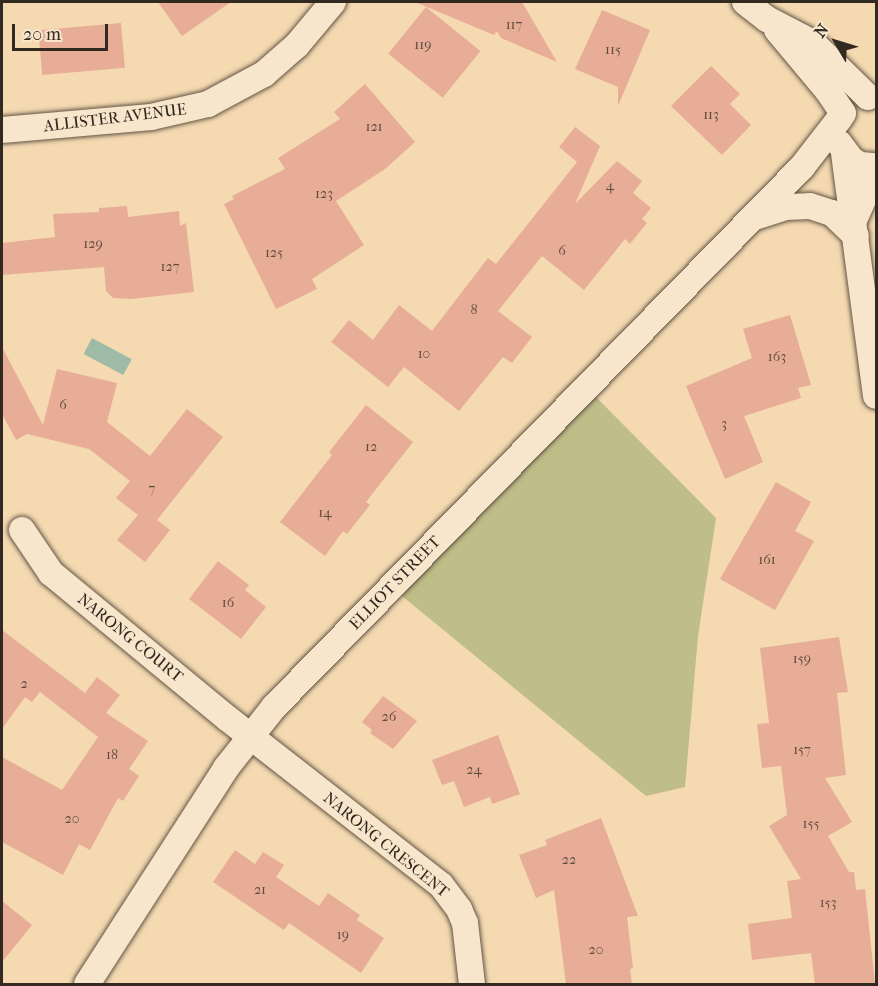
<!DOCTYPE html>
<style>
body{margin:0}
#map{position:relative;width:878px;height:986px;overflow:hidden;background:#f4d9b1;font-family:"IM FELL French Canon",serif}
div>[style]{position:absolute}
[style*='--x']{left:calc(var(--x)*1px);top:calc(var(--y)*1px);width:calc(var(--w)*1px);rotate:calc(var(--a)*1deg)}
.green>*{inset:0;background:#bfbe89}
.water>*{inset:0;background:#9dbba6;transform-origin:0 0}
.building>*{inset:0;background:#e7ad97;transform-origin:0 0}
.roads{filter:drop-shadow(0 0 2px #625644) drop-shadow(0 0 2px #625644)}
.street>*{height:26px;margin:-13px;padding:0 13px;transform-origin:13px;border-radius:13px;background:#f8e6cc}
span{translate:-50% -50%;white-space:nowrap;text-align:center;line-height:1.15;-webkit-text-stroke:4.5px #f8e6cc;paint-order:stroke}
.number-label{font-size:14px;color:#5f4b3e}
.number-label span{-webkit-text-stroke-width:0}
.street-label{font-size:16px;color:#322a20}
.frame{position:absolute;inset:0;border:3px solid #322a20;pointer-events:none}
.north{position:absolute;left:806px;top:12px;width:60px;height:60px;-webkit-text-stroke:4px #f8e6cc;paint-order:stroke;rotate:308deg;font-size:16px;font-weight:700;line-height:24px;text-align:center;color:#322a20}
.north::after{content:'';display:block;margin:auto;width:21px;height:27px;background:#322a20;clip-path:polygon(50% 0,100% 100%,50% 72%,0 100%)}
.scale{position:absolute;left:12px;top:24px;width:96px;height:27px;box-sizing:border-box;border:3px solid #322a20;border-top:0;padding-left:8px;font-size:18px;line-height:21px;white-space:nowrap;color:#322a20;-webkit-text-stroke:4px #f8e6cc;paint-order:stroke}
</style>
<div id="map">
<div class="green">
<i style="clip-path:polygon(586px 387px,716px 518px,698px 636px,685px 787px,646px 796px,391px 587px)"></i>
</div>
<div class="water">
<i style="left:92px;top:338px;width:45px;height:18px;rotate:28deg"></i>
</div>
<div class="building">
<i style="clip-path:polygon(158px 2px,231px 2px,182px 36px)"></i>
<i style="clip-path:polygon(415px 2px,522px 2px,557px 62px,501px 38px,497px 31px,494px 35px)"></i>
<i style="left:426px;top:7px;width:70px;height:60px;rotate:39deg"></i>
<i style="clip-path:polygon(602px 10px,650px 30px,618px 106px,618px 87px,575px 69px)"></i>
<i style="left:121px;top:23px;width:45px;height:83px;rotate:85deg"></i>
<i style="clip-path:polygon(711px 66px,740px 94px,730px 104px,751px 125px,722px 155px,671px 106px)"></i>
<i style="clip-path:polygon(365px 84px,415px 142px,385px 169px,336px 201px,364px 245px,312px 279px,317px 289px,276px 309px,224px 204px,234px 199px,232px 196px,285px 169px,278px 158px,340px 119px,334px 112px)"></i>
<i style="clip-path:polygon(575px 127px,600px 146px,575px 204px,617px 161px,642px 181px,633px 193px,651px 208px,642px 219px,647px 223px,630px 244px,625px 239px,584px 290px,542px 256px,498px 311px,532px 337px,512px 363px,503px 357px,459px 411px,404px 367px,388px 387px,331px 342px,349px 320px,373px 340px,399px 305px,432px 331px,488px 258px,496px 264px,577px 162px,559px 147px)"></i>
<i style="clip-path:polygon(127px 206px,128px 217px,179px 211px,180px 226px,186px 223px,194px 292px,131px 299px,113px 298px,106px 291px,104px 267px,2px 275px,2px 243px,55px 237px,53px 214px,99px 212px,99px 208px)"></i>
<i style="clip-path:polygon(790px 315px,811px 385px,798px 388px,801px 398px,744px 416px,763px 462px,725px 479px,686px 386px,752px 358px,743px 329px)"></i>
<i style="clip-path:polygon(2px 347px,43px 425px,57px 369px,117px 383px,107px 422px,150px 456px,187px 409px,223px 437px,157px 520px,170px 530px,145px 562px,117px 540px,138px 515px,116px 498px,130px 481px,89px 449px,27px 434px,16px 440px,2px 414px)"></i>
<i style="clip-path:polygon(366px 405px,413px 442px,366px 502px,370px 505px,347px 534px,343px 531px,325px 556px,280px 522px,332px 455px,329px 452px)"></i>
<i style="clip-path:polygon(776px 482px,811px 502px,795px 531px,814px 541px,775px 610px,720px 579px)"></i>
<i style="clip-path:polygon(218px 561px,249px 585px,245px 590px,266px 607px,241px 639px,189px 599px)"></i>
<i style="clip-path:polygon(2px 630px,85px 693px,97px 677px,120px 695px,106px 713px,148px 741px,129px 769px,139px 776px,123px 801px,118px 798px,90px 850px,79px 844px,63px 875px,2px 842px,2px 757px,62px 790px,98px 737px,40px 692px,32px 702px,25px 697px,2px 729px)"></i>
<i style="clip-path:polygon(839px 637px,848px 692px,837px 693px,846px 775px,825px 778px,852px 822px,828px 836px,849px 872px,854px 872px,856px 890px,865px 889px,875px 984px,815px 984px,811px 953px,752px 960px,748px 924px,792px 918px,787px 881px,801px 879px,769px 826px,787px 815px,781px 766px,762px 768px,757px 724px,769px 723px,760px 648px)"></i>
<i style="clip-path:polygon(383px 696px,417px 721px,393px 749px,370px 733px,372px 730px,362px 722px)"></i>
<i style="clip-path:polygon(498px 735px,520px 794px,492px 804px,490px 797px,464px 807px,454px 781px,442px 785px,432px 760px)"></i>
<i style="clip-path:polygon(601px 818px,638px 916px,627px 917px,633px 968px,630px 969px,632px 984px,566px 984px,554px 890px,536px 898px,519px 855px,547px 845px,545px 840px)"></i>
<i style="clip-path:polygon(235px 850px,255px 864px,263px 852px,284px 865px,276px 877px,319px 906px,328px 893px,360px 915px,357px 920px,384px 938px,361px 973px,289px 923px,284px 930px,213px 882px)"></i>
<i style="clip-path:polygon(2px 901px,32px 925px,2px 962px)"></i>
</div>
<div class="roads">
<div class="street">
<i style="--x:745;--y:2;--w:28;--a:38"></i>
<i style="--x:767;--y:19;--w:52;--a:27.6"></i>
<i style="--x:813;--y:43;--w:77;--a:44.5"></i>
<i style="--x:777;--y:30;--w:80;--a:50.1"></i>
<i style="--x:828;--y:91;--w:27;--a:56"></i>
<i style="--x:2;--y:130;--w:150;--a:-5"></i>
<i style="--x:151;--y:117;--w:58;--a:-12.8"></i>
<i style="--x:208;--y:104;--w:64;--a:-28.2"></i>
<i style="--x:264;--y:74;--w:44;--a:-41.3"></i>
<i style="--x:297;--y:45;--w:56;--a:-50.1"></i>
<i style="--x:839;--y:143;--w:21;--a:53"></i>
<i style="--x:852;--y:160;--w:9;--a:32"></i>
<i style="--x:860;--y:165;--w:16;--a:4"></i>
<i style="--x:844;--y:153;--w:245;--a:82.5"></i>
<i style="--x:755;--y:217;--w:32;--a:-18"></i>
<i style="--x:785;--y:207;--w:25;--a:-2"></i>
<i style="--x:810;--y:206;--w:23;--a:18"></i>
<i style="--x:832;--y:213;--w:33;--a:44"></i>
<i style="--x:854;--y:220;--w:54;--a:-65.8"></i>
<i style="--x:22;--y:530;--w:52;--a:56"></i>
<i style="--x:51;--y:573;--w:228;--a:39.5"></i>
<i style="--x:227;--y:718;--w:271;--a:38"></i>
<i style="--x:441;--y:885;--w:30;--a:53"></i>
<i style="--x:459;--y:909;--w:15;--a:67"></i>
<i style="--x:465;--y:923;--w:61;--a:83.5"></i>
<i style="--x:87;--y:984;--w:257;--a:-57.2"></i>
<i style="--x:226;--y:768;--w:78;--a:-51.8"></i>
<i style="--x:274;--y:707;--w:755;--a:-45.64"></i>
<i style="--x:802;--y:167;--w:62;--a:-52.2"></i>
</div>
</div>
<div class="number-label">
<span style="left:514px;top:25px">117</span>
<span style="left:423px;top:45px">119</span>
<span style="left:613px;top:50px">115</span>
<span style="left:711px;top:115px">113</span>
<span style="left:374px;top:127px">121</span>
<span style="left:610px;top:186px">4</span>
<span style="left:324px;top:194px">123</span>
<span style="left:93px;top:244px">129</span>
<span style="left:562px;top:251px">6</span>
<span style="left:274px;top:253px">125</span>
<span style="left:170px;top:267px">127</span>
<span style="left:474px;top:310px">8</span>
<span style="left:424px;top:354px">10</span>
<span style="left:777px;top:357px">163</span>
<span style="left:63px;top:405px">6</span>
<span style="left:724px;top:424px">3</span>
<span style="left:371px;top:447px">12</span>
<span style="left:152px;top:489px">7</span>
<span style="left:325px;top:513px">14</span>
<span style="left:767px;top:560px">161</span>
<span style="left:228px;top:603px">16</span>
<span style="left:802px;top:659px">159</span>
<span style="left:24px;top:684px">2</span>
<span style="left:389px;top:717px">26</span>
<span style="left:802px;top:750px">157</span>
<span style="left:112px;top:755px">18</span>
<span style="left:474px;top:770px">24</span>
<span style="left:72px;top:819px">20</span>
<span style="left:811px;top:824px">155</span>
<span style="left:569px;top:860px">22</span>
<span style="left:260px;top:890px">21</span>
<span style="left:828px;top:903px">153</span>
<span style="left:343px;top:935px">19</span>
<span style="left:596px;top:950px">20</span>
</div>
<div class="street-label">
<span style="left:115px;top:118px;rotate:-7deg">ALLISTER AVENUE</span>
<span style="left:395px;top:583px;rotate:-46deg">ELLIOT STREET</span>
<span style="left:130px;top:638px;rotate:39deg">NARONG COURT</span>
<span style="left:386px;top:845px;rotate:39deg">NARONG CRESCENT</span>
</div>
<div class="frame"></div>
<div class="north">N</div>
<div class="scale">20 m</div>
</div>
